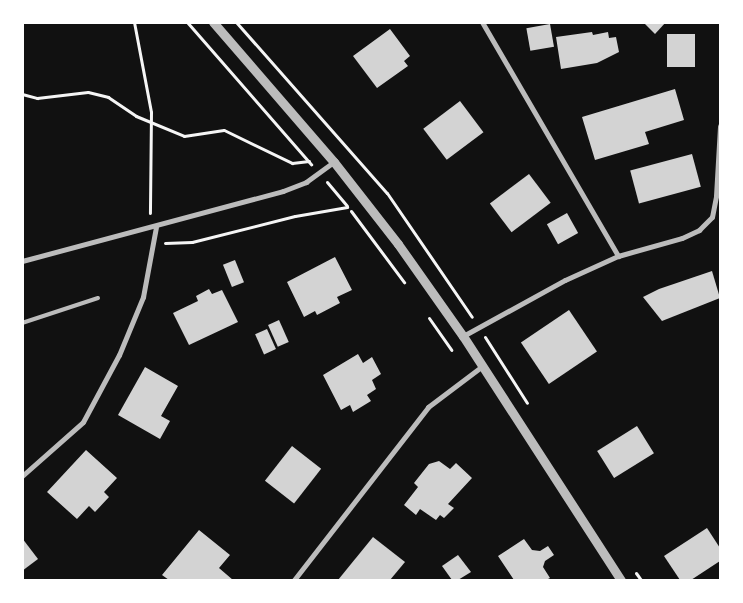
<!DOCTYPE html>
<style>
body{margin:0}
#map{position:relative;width:743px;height:603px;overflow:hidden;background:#111;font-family:Figtree,sans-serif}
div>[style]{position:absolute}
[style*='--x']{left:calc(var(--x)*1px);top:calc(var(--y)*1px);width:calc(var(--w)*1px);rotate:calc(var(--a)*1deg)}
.building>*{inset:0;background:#d3d3d3;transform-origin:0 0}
.path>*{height:3px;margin:-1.5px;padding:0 1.5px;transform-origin:1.5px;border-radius:1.5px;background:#f5f5f5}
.service>*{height:4px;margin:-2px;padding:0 2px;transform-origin:2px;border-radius:2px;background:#bcbcbc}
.minor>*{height:5px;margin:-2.5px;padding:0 2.5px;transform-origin:2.5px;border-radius:2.5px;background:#bcbcbc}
.tertiary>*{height:9px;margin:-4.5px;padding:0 4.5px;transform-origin:4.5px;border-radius:4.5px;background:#bcbcbc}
span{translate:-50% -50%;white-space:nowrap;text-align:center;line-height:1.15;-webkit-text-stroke:4px #fff;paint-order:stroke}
.frame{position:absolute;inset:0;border:24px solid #fff;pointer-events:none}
</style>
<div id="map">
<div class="building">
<i style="clip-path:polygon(643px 22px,666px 22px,655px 34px)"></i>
<i style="left:550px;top:24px;width:23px;height:24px;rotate:80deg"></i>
<i style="clip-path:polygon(390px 29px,410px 56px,404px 61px,408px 66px,377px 88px,353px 56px)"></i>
<i style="clip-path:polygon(592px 32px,593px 35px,608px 32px,609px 38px,616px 37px,619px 52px,597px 63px,561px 69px,556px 37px)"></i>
<i style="left:667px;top:34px;width:28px;height:33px"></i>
<i style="clip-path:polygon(675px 89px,684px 120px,645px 132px,649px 144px,595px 160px,582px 117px)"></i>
<i style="left:460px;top:101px;width:39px;height:46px;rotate:53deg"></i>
<i style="left:692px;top:154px;width:34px;height:64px;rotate:75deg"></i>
<i style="left:529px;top:174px;width:36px;height:49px;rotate:53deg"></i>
<i style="left:567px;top:213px;width:23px;height:23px;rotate:61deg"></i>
<i style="clip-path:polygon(335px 257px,352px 290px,337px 297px,340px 303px,317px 315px,315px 311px,304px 317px,287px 282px)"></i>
<i style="left:235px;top:260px;width:24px;height:13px;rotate:68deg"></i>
<i style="clip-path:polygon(712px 271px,720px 298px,662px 321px,643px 297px,659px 289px)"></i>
<i style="clip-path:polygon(209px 289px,212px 294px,222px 290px,238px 322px,189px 345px,173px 313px,198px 301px,196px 296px)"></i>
<i style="left:569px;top:310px;width:50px;height:58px;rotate:56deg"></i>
<i style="left:279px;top:320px;width:24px;height:12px;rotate:66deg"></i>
<i style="left:267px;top:329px;width:22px;height:13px;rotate:66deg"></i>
<i style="clip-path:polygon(358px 354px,363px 363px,372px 357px,381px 374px,372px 380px,376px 389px,367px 395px,371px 401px,353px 412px,350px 405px,341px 410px,323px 375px)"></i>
<i style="clip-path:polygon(145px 367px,178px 386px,161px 416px,170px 421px,160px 439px,118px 415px)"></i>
<i style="left:637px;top:426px;width:32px;height:47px;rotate:58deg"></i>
<i style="left:292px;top:446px;width:37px;height:44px;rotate:38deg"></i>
<i style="clip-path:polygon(86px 450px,117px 478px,104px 492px,109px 497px,95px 512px,89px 506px,77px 519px,47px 492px)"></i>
<i style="clip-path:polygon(439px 461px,450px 469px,456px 463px,472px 478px,448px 504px,454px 508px,444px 518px,440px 515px,436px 520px,420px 509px,416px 515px,404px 505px,418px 487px,414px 483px,429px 464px)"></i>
<i style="clip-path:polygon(707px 528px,720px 548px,720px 561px,691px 580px,680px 580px,664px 556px)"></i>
<i style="clip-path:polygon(199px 530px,230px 555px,219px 568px,233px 580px,169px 580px,162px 575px)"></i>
<i style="clip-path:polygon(373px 537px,405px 562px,390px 580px,338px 580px)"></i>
<i style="clip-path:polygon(22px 538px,38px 559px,22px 571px)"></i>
<i style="clip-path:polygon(524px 539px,532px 550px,540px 551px,548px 546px,554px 555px,545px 561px,543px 567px,550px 578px,546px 580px,514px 580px,498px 556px)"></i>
<i style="clip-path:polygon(458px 555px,471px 572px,458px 580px,452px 580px,442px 566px)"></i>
</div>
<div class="path">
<i style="--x:134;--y:22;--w:92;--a:79.3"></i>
<i style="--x:151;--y:112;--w:101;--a:90.6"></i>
<i style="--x:187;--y:22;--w:189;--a:48.9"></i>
<i style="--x:236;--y:22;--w:228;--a:48.6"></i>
<i style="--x:387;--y:193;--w:150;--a:55.6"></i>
<i style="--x:22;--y:94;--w:16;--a:15"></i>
<i style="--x:37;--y:98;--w:51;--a:-6.7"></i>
<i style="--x:88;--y:92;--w:21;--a:14"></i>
<i style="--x:108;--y:97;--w:34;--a:34"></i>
<i style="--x:136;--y:116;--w:52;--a:22.6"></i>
<i style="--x:184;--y:136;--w:40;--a:-8.5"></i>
<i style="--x:224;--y:130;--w:76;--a:25.9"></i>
<i style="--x:292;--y:163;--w:17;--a:-7"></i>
<i style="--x:327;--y:182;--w:31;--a:50"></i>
<i style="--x:351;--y:211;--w:89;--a:53.3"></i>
<i style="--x:165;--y:243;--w:27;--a:-2"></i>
<i style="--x:192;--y:242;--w:106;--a:-14.2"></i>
<i style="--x:295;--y:216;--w:53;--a:-9.8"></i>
<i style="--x:429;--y:318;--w:39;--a:55"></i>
<i style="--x:485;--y:337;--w:78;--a:57.5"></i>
<i style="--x:636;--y:573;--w:9;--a:54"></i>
</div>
<div class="service">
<i style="--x:22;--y:323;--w:80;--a:-18.2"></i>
</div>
<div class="minor">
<i style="--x:482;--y:22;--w:271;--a:59.8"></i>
<i style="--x:22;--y:261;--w:270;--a:-15"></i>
<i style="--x:283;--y:191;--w:25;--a:-21"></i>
<i style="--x:306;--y:182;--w:34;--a:-36"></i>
<i style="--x:463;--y:336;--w:116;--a:-28.8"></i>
<i style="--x:565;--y:280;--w:58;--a:-24.4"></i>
<i style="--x:618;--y:256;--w:66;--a:-15.7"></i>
<i style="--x:682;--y:238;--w:19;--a:-25"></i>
<i style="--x:699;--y:230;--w:18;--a:-45"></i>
<i style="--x:712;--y:217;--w:21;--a:-79"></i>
<i style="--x:716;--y:196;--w:70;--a:-86.7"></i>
<i style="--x:22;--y:476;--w:81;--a:-41.5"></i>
<i style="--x:83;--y:422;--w:76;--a:-61.8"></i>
<i style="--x:119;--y:355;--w:63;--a:-67.5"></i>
<i style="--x:143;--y:297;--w:71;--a:-79.5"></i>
<i style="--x:294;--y:580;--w:219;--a:-52.2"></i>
<i style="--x:428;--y:407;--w:66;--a:-37"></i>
</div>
<div class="tertiary">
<i style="--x:213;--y:22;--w:185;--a:49.2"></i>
<i style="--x:334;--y:162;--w:104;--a:52"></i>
<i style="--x:398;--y:244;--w:113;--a:54.8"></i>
<i style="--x:463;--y:336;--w:291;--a:57.1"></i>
</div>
<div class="frame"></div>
</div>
